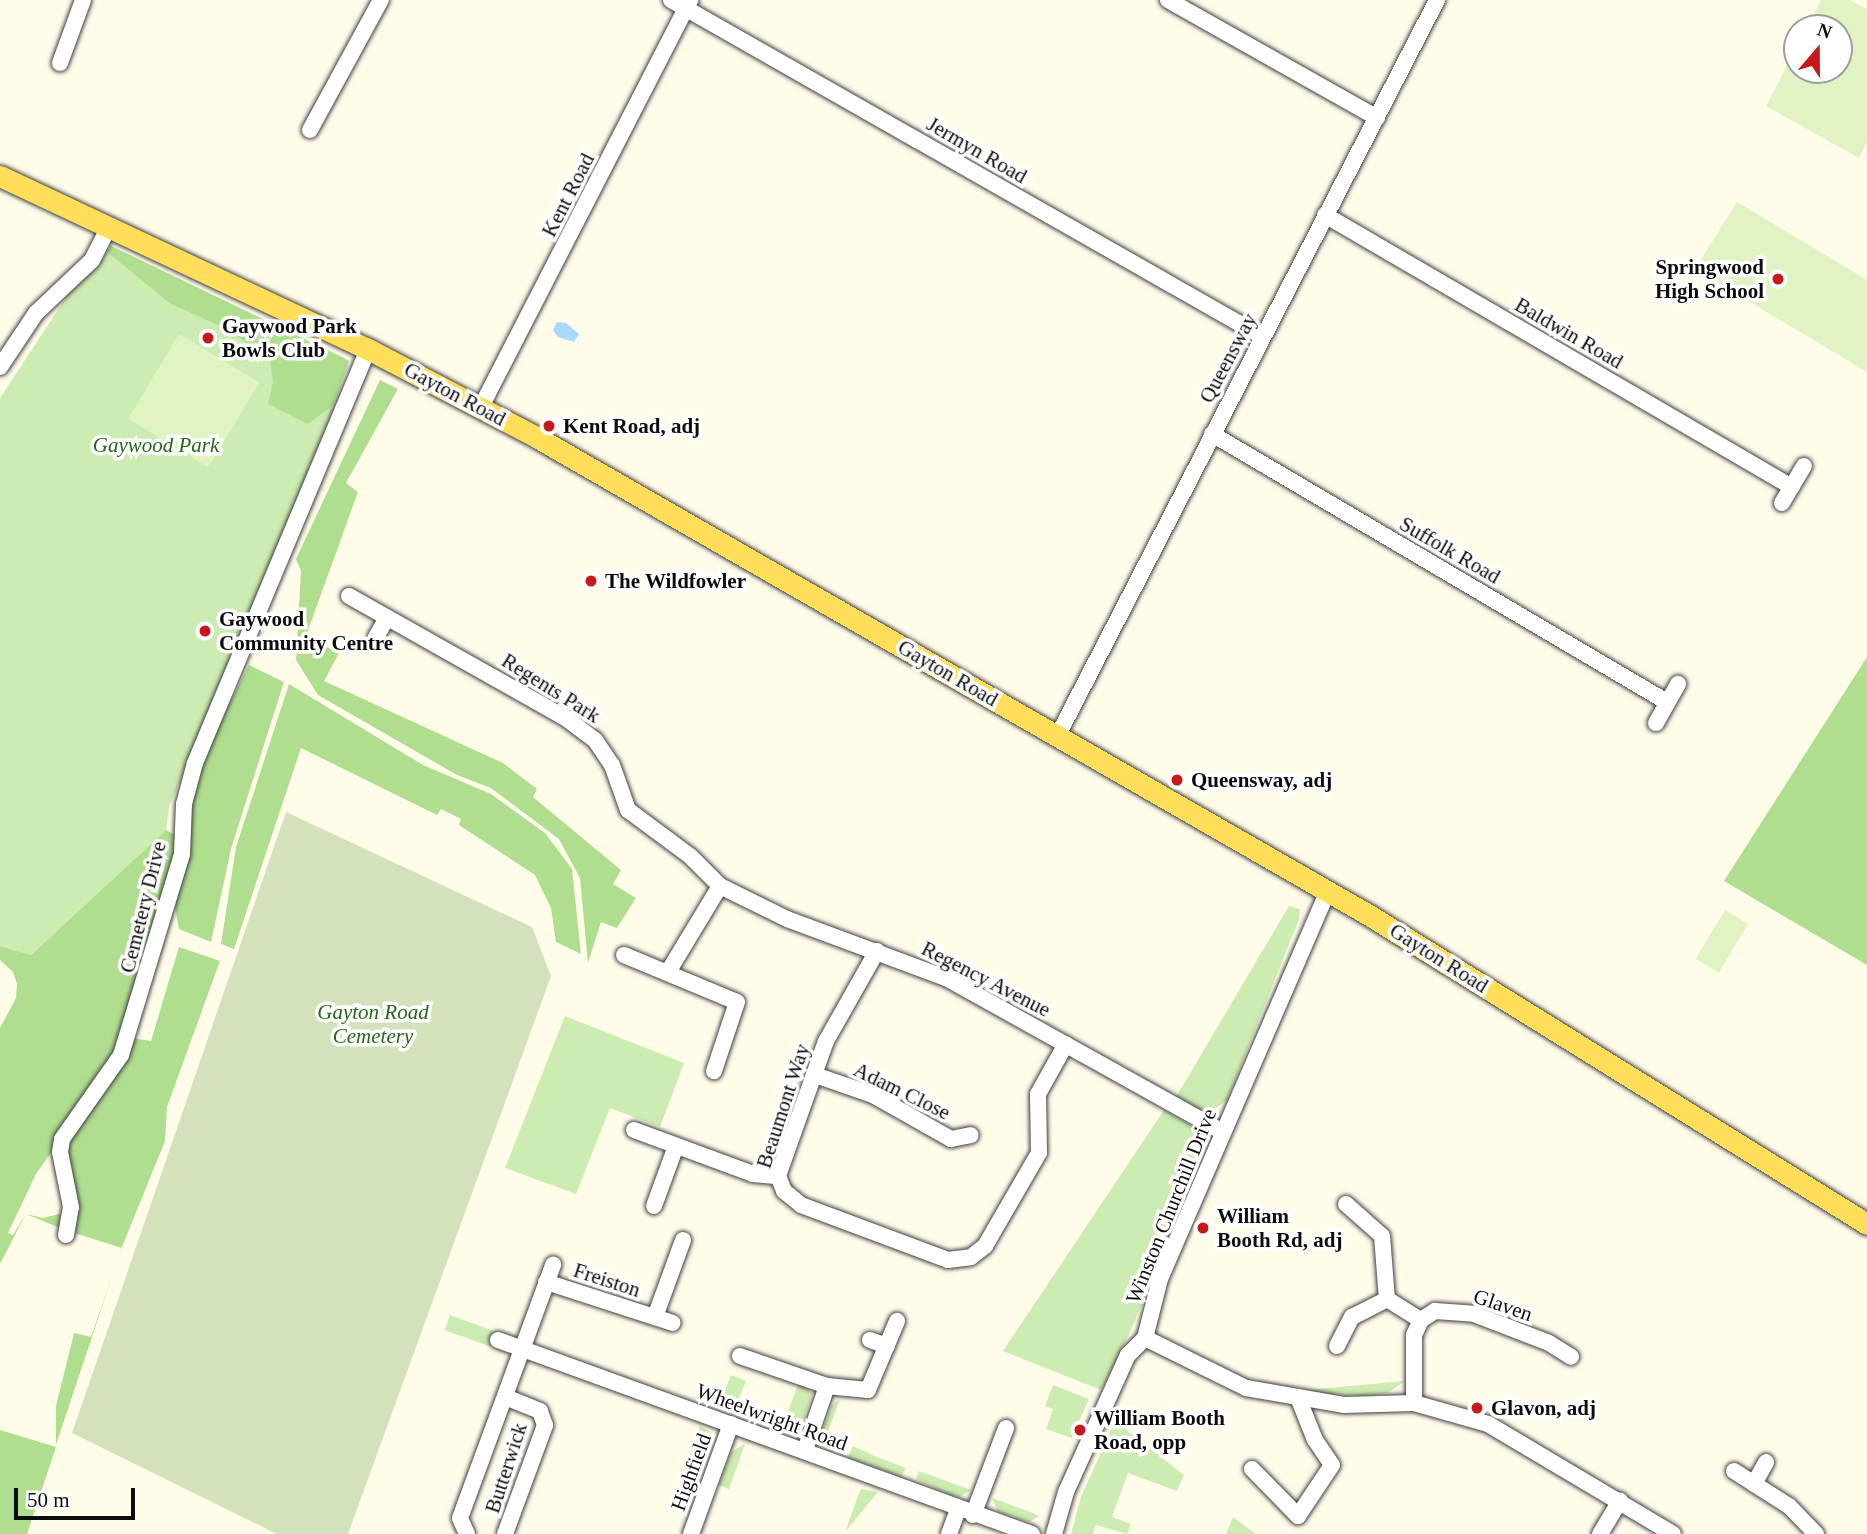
<!DOCTYPE html>
<style>
body{margin:0}
#map{position:relative;width:1867px;height:1534px;overflow:hidden;background:#fffcea;font-family:"Times New Roman",serif}
div>[style]{position:absolute}
[style*='--x']{left:calc(var(--x)*1px);top:calc(var(--y)*1px);width:calc(var(--w)*1px);rotate:calc(var(--a)*1deg)}
.green>*{inset:0;background:#cdecb1;transform-origin:0 0}
.forest>*{inset:0;background:#afde8f}
.cemetery>*{inset:0;background:#d3e2ba}
.pitch>*{inset:0;background:#e0f3c3;transform-origin:0 0}
.water>*{inset:0;background:#aad9fb}
.roads{filter:drop-shadow(0 0 2px #3f3f3f) drop-shadow(0 0 2px #3f3f3f)}
.minor>*{height:16px;margin:-8px;padding:0 8px;transform-origin:8px;border-radius:8px;background:#fff}
.major>*{height:21px;margin:-10.5px;padding:0 10.5px;transform-origin:10.5px;border-radius:10.5px;background:#ffde5a}
.dots>*{width:19px;height:19px;translate:-50% -50%;box-sizing:border-box;border:4px solid #fff;border-radius:50%}
span{translate:-50% -50%;white-space:nowrap;text-align:center;line-height:1.15;-webkit-text-stroke:7px #fff;paint-order:stroke}
.street-label{font-size:21px;color:#0c0c0c}
.poi-label{font-size:21px;color:#0c0c0c;font-weight:700}
.right{translate:-100% -50%;text-align:right}
.left{translate:0 -50%;text-align:left}
.park-label{font-size:21px;color:#256817;font-style:italic}
.north{position:absolute;left:1783px;top:14px;width:70px;height:70px;box-sizing:border-box;background:#fff;border:2px solid #9e9e9e;border-radius:50%;rotate:20deg;font-size:19px;font-weight:700;line-height:28px;text-align:center;color:#0c0c0c}
.north::after{content:'';display:block;margin:auto;width:24px;height:32px;background:#c6191a;clip-path:polygon(50% 0,100% 100%,50% 72%,0 100%)}
.scale{position:absolute;left:14px;top:1488px;width:121px;height:32px;box-sizing:border-box;border:4px solid #0c0c0c;border-top:0;padding-left:9px;font-size:21px;line-height:24px;white-space:nowrap;color:#0c0c0c;-webkit-text-stroke:5px #fff;paint-order:stroke}
</style>
<div id="map">
<div class="green">
<i style="clip-path:polygon(111px 246px,345px 358px,348px 367px,301px 502px,169px 807px,166px 830px,31px 955px,0 946px,0 398px,73px 287px,96px 269px)"></i>
<i style="clip-path:polygon(1289px 906px,1300px 909px,1299px 919px,1227px 1100px,1216px 1108px,1198px 1109px,1176px 1097px)"></i>
<i style="clip-path:polygon(565px 1016px,684px 1063px,660px 1127px,610px 1108px,576px 1194px,505px 1168px)"></i>
<i style="clip-path:polygon(1164px 1110px,1200px 1131px,1204px 1152px,1131px 1330px,1101px 1390px,1003px 1351px)"></i>
<i style="left:450px;top:1315px;width:49px;height:16px;rotate:20deg"></i>
<i style="clip-path:polygon(731px 1375px,746px 1381px,737px 1403px,744px 1406px,741px 1415px,719px 1406px)"></i>
<i style="clip-path:polygon(1405px 1381px,1387px 1393px,1364px 1396px,1285px 1392px)"></i>
<i style="clip-path:polygon(799px 1382px,812px 1393px,801px 1427px,791px 1434px,780px 1433px)"></i>
<i style="clip-path:polygon(1053px 1385px,1089px 1399px,1072px 1438px,1046px 1429px,1053px 1409px,1045px 1406px)"></i>
<i style="clip-path:polygon(840px 1399px,826px 1437px,822px 1446px,821px 1434px,832px 1405px)"></i>
<i style="clip-path:polygon(1115px 1421px,1184px 1475px,1177px 1491px,1128px 1473px,1112px 1517px,1131px 1524px,1127px 1534px,1096px 1525px,1093px 1534px,1071px 1534px,1081px 1497px)"></i>
<i style="clip-path:polygon(700px 1426px,709px 1431px,713px 1442px,697px 1484px,681px 1479px)"></i>
<i style="clip-path:polygon(745px 1444px,729px 1489px,719px 1485px,731px 1452px)"></i>
<i style="clip-path:polygon(853px 1446px,877px 1457px,906px 1468px,901px 1477px,848px 1458px)"></i>
<i style="clip-path:polygon(919px 1471px,971px 1490px,959px 1497px,946px 1494px,916px 1479px)"></i>
<i style="clip-path:polygon(861px 1489px,878px 1492px,845px 1532px,858px 1496px)"></i>
<i style="clip-path:polygon(992px 1498px,1028px 1511px,1039px 1516px,1029px 1522px,998px 1512px)"></i>
<i style="clip-path:polygon(1233px 1517px,1249px 1529px,1256px 1534px,1226px 1534px)"></i>
</div>
<div class="forest">
<i style="clip-path:polygon(111px 246px,349px 361px,332px 406px,308px 424px,268px 404px,273px 382px,270px 361px,229px 330px,171px 304px,107px 252px)"></i>
<i style="clip-path:polygon(380px 380px,398px 389px,346px 483px,358px 492px,306px 636px,339px 653px,324px 681px,503px 763px,537px 789px,533px 797px,621px 870px,613px 884px,636px 898px,617px 928px,601px 922px,588px 963px,580px 878px,559px 839px,491px 788px,457px 775px,318px 695px,296px 660px,301px 571px,296px 559px)"></i>
<i style="clip-path:polygon(1867px 657px,1867px 965px,1724px 881px)"></i>
<i style="clip-path:polygon(249px 665px,284px 682px,231px 849px,211px 942px,179px 929px,175px 907px,199px 765px)"></i>
<i style="clip-path:polygon(289px 684px,423px 765px,491px 794px,545px 833px,572px 869px,581px 954px,556px 942px,551px 908px,535px 875px,459px 825px,461px 819px,441px 809px,437px 815px,301px 748px,234px 949px,221px 944px,236px 847px)"></i>
<i style="clip-path:polygon(166px 830px,177px 836px,178px 853px,119px 1054px,36px 1174px,8px 1233px,13px 1235px,26px 1214px,43px 1218px,63px 1213px,62px 1229px,26px 1214px,0 1264px,0 1028px,16px 998px,17px 984px,13px 972px,0 960px,0 946px,31px 955px)"></i>
<i style="clip-path:polygon(179px 947px,220px 961px,167px 1107px,165px 1141px,122px 1247px,56px 1445px,56px 1406px,74px 1333px,91px 1337px,122px 1248px,71px 1232px,65px 1148px,131px 1038px,151px 1041px)"></i>
<i style="clip-path:polygon(0 1430px,56px 1447px,27px 1534px,0 1534px)"></i>
</div>
<div class="cemetery">
<i style="clip-path:polygon(286px 812px,532px 927px,551px 976px,348px 1534px,277px 1534px,72px 1433px)"></i>
</div>
<div class="pitch">
<i style="clip-path:polygon(1821px 0,1850px 0,1867px 9px,1867px 142px,1859px 158px,1766px 106px,1797px 46px,1797px 70px,1839px 70px,1839px 28px,1807px 28px)"></i>
<i style="clip-path:polygon(1737px 202px,1867px 280px,1867px 372px,1695px 269px)"></i>
<i style="left:179px;top:334px;width:94px;height:99px;rotate:31deg"></i>
<i style="left:1725px;top:910px;width:27px;height:57px;rotate:31deg"></i>
</div>
<div class="water">
<i style="clip-path:polygon(557px 322px,566px 323px,579px 334px,574px 342px,558px 337px,553px 330px)"></i>
</div>
<div class="roads">
<div class="minor">
<i style="--x:671;--y:0;--w:681;--a:29.65"></i>
<i style="--x:1168;--y:0;--w:240;--a:29.4"></i>
<i style="--x:60;--y:63;--w:67;--a:-69.9"></i>
<i style="--x:310;--y:130;--w:148;--a:-61.4"></i>
<i style="--x:1325;--y:215;--w:540;--a:30.22"></i>
<i style="--x:0;--y:367;--w:65;--a:-56.3"></i>
<i style="--x:36;--y:313;--w:77;--a:-43.4"></i>
<i style="--x:92;--y:260;--w:37;--a:-63"></i>
<i style="--x:481;--y:407;--w:458;--a:-62.8"></i>
<i style="--x:1212;--y:434;--w:528;--a:30.5"></i>
<i style="--x:1782;--y:503;--w:43;--a:-59.3"></i>
<i style="--x:349;--y:596;--w:250;--a:29.4"></i>
<i style="--x:567;--y:719;--w:35;--a:37"></i>
<i style="--x:595;--y:740;--w:30;--a:56"></i>
<i style="--x:612;--y:765;--w:48;--a:70.4"></i>
<i style="--x:628;--y:810;--w:77;--a:36.6"></i>
<i style="--x:690;--y:856;--w:42;--a:45"></i>
<i style="--x:720;--y:886;--w:75;--a:26.2"></i>
<i style="--x:787;--y:919;--w:170;--a:20.4"></i>
<i style="--x:946;--y:978;--w:317;--a:29.1"></i>
<i style="--x:376;--y:637;--w:22;--a:-60"></i>
<i style="--x:1656;--y:723;--w:45;--a:-60.6"></i>
<i style="--x:1057;--y:737;--w:829;--a:-62.72"></i>
<i style="--x:877;--y:951;--w:103;--a:119.5"></i>
<i style="--x:826;--y:1041;--w:143;--a:109.6"></i>
<i style="--x:778;--y:1176;--w:16;--a:68"></i>
<i style="--x:784;--y:1191;--w:22;--a:39"></i>
<i style="--x:801;--y:1205;--w:157;--a:20.5"></i>
<i style="--x:948;--y:1260;--w:23;--a:-7"></i>
<i style="--x:971;--y:1257;--w:18;--a:-38"></i>
<i style="--x:985;--y:1246;--w:108;--a:-59.9"></i>
<i style="--x:1039;--y:1153;--w:59;--a:-91"></i>
<i style="--x:1038;--y:1094;--w:57;--a:-60.8"></i>
<i style="--x:624;--y:955;--w:122;--a:22.6"></i>
<i style="--x:737;--y:1002;--w:73;--a:108.4"></i>
<i style="--x:668;--y:972;--w:100;--a:-58.8"></i>
<i style="--x:815;--y:1075;--w:61;--a:19"></i>
<i style="--x:873;--y:1095;--w:90;--a:29.4"></i>
<i style="--x:951;--y:1139;--w:20;--a:-11"></i>
<i style="--x:634;--y:1130;--w:127;--a:20.3"></i>
<i style="--x:753;--y:1174;--w:25;--a:5"></i>
<i style="--x:1346;--y:1204;--w:48;--a:41.6"></i>
<i style="--x:1382;--y:1236;--w:63;--a:85.5"></i>
<i style="--x:1387;--y:1299;--w:40;--a:32"></i>
<i style="--x:654;--y:1206;--w:64;--a:-69.9"></i>
<i style="--x:66;--y:1235;--w:28;--a:-80"></i>
<i style="--x:71;--y:1207;--w:56;--a:-101.3"></i>
<i style="--x:60;--y:1152;--w:13;--a:-81"></i>
<i style="--x:62;--y:1139;--w:103;--a:-54.9"></i>
<i style="--x:121;--y:1055;--w:210;--a:-73.1"></i>
<i style="--x:182;--y:854;--w:50;--a:-87.7"></i>
<i style="--x:184;--y:804;--w:42;--a:-75"></i>
<i style="--x:195;--y:763;--w:449;--a:-67.3"></i>
<i style="--x:546;--y:1282;--w:133;--a:17.9"></i>
<i style="--x:655;--y:1317;--w:82;--a:-70"></i>
<i style="--x:1145;--y:1338;--w:113;--a:26.3"></i>
<i style="--x:1246;--y:1388;--w:99;--a:9.8"></i>
<i style="--x:1344;--y:1405;--w:70;--a:-1.6"></i>
<i style="--x:1414;--y:1403;--w:77;--a:15.8"></i>
<i style="--x:1488;--y:1424;--w:215;--a:30.7"></i>
<i style="--x:498;--y:1340;--w:568;--a:19.97"></i>
<i style="--x:870;--y:1340;--w:18;--a:19"></i>
<i style="--x:1337;--y:1346;--w:33;--a:-63"></i>
<i style="--x:1352;--y:1317;--w:39;--a:-27"></i>
<i style="--x:740;--y:1356;--w:92;--a:19"></i>
<i style="--x:827;--y:1386;--w:41;--a:5.6"></i>
<i style="--x:868;--y:1390;--w:75;--a:-67.2"></i>
<i style="--x:1414;--y:1403;--w:68;--a:-90"></i>
<i style="--x:1414;--y:1335;--w:17;--a:-65"></i>
<i style="--x:1421;--y:1320;--w:17;--a:-33"></i>
<i style="--x:1435;--y:1311;--w:39;--a:4"></i>
<i style="--x:1474;--y:1314;--w:80;--a:21.1"></i>
<i style="--x:1549;--y:1343;--w:26;--a:32"></i>
<i style="--x:805;--y:1450;--w:68;--a:-71"></i>
<i style="--x:1252;--y:1469;--w:66;--a:45.6"></i>
<i style="--x:1298;--y:1516;--w:61;--a:-56.3"></i>
<i style="--x:1332;--y:1465;--w:30;--a:-124"></i>
<i style="--x:1315;--y:1440;--w:43;--a:-111.8"></i>
<i style="--x:1734;--y:1471;--w:65;--a:32.5"></i>
<i style="--x:1789;--y:1506;--w:39;--a:46"></i>
<i style="--x:1754;--y:1484;--w:25;--a:-61"></i>
<i style="--x:973;--y:1515;--w:93;--a:-69.2"></i>
<i style="--x:467;--y:1534;--w:17;--a:-114"></i>
<i style="--x:460;--y:1518;--w:270;--a:-69.8"></i>
<i style="--x:505;--y:1534;--w:116;--a:-69.8"></i>
<i style="--x:545;--y:1425;--w:15;--a:-110"></i>
<i style="--x:540;--y:1411;--w:38;--a:-158"></i>
<i style="--x:691;--y:1534;--w:117;--a:-70"></i>
<i style="--x:949;--y:1534;--w:27;--a:-70"></i>
<i style="--x:1054;--y:1534;--w:44;--a:-74.1"></i>
<i style="--x:1066;--y:1492;--w:150;--a:-65.7"></i>
<i style="--x:1128;--y:1355;--w:24;--a:-45"></i>
<i style="--x:1145;--y:1338;--w:61;--a:-75.7"></i>
<i style="--x:1160;--y:1279;--w:423;--a:-66.6"></i>
<i style="--x:1600;--y:1534;--w:39;--a:-59"></i>
</div>
<div class="major">
<i style="--x:0;--y:176;--w:407;--a:25.2"></i>
<i style="--x:368;--y:349;--w:192;--a:27.6"></i>
<i style="--x:538;--y:438;--w:958;--a:29.86"></i>
<i style="--x:1369;--y:915;--w:586;--a:31.82"></i>
</div>
</div>
<div class="dots">
<i style="left:1778px;top:279px;background:#c6191a"></i>
<i style="left:208px;top:338px;background:#c6191a"></i>
<i style="left:549px;top:426px;background:#c6191a"></i>
<i style="left:591px;top:581px;background:#c6191a"></i>
<i style="left:205px;top:631px;background:#c6191a"></i>
<i style="left:1177px;top:780px;background:#c6191a"></i>
<i style="left:1203px;top:1228px;background:#c6191a"></i>
<i style="left:1477px;top:1408px;background:#c6191a"></i>
<i style="left:1080px;top:1430px;background:#c6191a"></i>
</div>
<div class="street-label">
<span style="left:977px;top:150px;rotate:30deg">Jermyn Road</span>
<span style="left:568px;top:195px;rotate:-63deg">Kent Road</span>
<span style="left:1569px;top:333px;rotate:30deg">Baldwin Road</span>
<span style="left:1228px;top:358px;rotate:-62deg">Queensway</span>
<span style="left:455px;top:394px;rotate:28deg">Gayton Road</span>
<span style="left:1450px;top:550px;rotate:30deg">Suffolk Road</span>
<span style="left:948px;top:673px;rotate:30deg">Gayton Road</span>
<span style="left:551px;top:688px;rotate:32deg">Regents Park</span>
<span style="left:143px;top:907px;rotate:-76deg">Cemetery Drive</span>
<span style="left:1439px;top:958px;rotate:32deg">Gayton Road</span>
<span style="left:986px;top:979px;rotate:27deg">Regency Avenue</span>
<span style="left:902px;top:1091px;rotate:26deg">Adam Close</span>
<span style="left:783px;top:1106px;rotate:-72deg">Beaumont Way</span>
<span style="left:1171px;top:1206px;rotate:-68deg">Winston Churchill Drive</span>
<span style="left:607px;top:1280px;rotate:18deg">Freiston</span>
<span style="left:1503px;top:1305px;rotate:19deg">Glaven</span>
<span style="left:772px;top:1417px;rotate:20deg">Wheelwright Road</span>
<span style="left:506px;top:1468px;rotate:-72deg">Butterwick</span>
<span style="left:691px;top:1472px;rotate:-70deg">Highfield</span>
</div>
<div class="poi-label">
<span class="right" style="left:1764px;top:279px">Springwood<br>High School</span>
<span class="left" style="left:222px;top:338px">Gaywood Park<br>Bowls Club</span>
<span class="left" style="left:563px;top:426px">Kent Road, adj</span>
<span class="left" style="left:605px;top:581px">The Wildfowler</span>
<span class="left" style="left:219px;top:631px">Gaywood<br>Community Centre</span>
<span class="left" style="left:1191px;top:780px">Queensway, adj</span>
<span class="left" style="left:1217px;top:1228px">William<br>Booth Rd, adj</span>
<span class="left" style="left:1491px;top:1408px">Glavon, adj</span>
<span class="left" style="left:1094px;top:1430px">William Booth<br>Road, opp</span>
</div>
<div class="park-label">
<span style="left:156px;top:445px">Gaywood Park</span>
<span style="left:373px;top:1024px">Gayton Road<br>Cemetery</span>
</div>
<div class="north">N</div>
<div class="scale">50 m</div>
</div>
